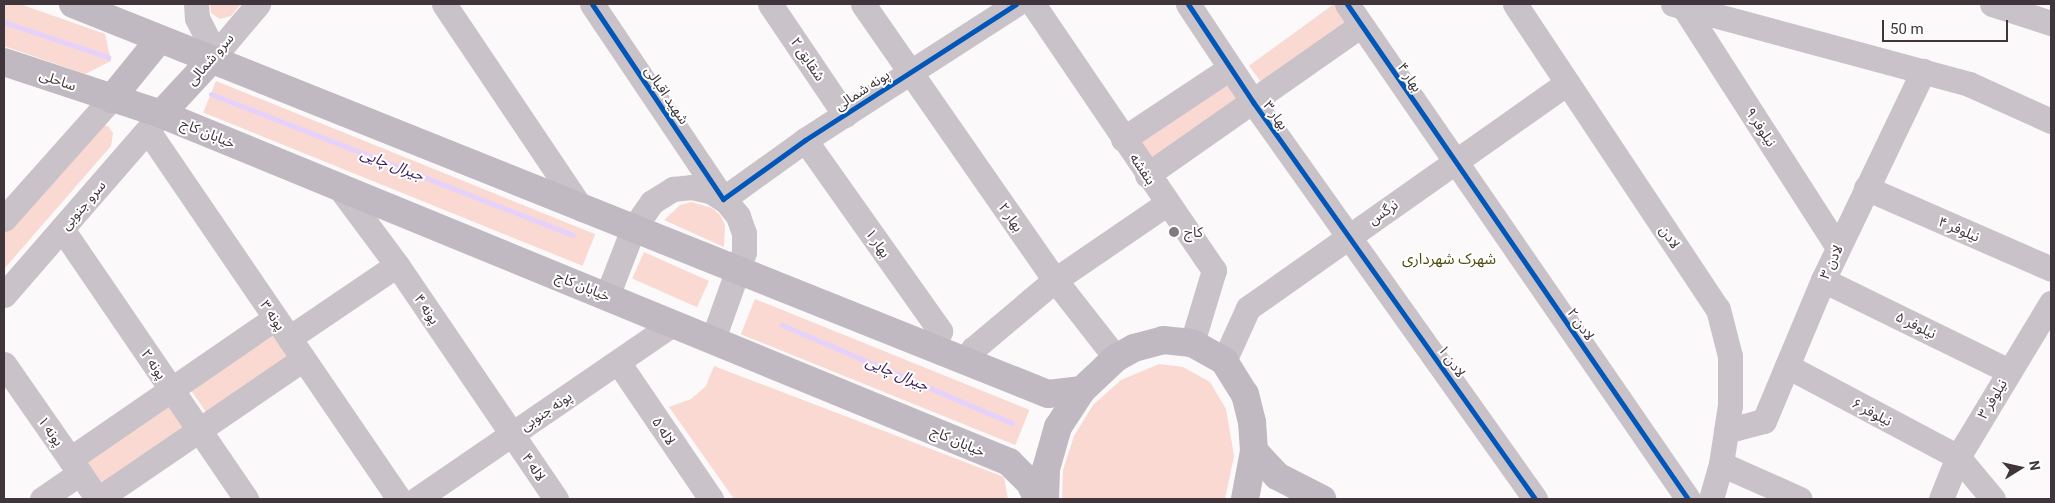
<!DOCTYPE html>
<meta charset="utf-8">
<style>
body{margin:0}
#map{position:relative;width:2055px;height:503px;overflow:hidden;background:#fcf9fa;font-family:Roboto,"Noto Sans Arabic",sans-serif}
div>[style]{position:absolute}
[style*='--x']{left:calc(var(--x)*1px);top:calc(var(--y)*1px);width:calc(var(--w)*1px);rotate:calc(var(--a)*1deg)}
.green>*{inset:0;background:#f9d9d1;transform-origin:0 0}
.stream>*{height:5px;margin:-2.5px;padding:0 2.5px;transform-origin:2.5px;border-radius:2.5px;background:#e4d2fd}
.minor>*{height:25px;margin:-12.5px;padding:0 12.5px;transform-origin:12.5px;border-radius:12.5px;background:#c9c2c9}
.major>*{height:28px;margin:-14px;padding:0 14px;transform-origin:14px;border-radius:14px;background:#c1b9c2}
.cycleway>*{height:5px;margin:-2.5px;padding:0 2.5px;transform-origin:2.5px;border-radius:2.5px;background:#0057b8}
.dots>*{width:14px;height:14px;translate:-50% -50%;box-sizing:border-box;border:2px solid #fff;border-radius:50%}
span{translate:-50% -50%;white-space:nowrap;text-align:center;line-height:1.15;-webkit-text-stroke:4px #fff;paint-order:stroke}
.street-label{font-size:14px;color:#3f353a}
.poi-label{font-size:14px;color:#3f353a}
.left{translate:0 -50%;text-align:left}
.water-label{font-size:15px;color:#3d1c61;font-style:italic}
.neighbourhood-label{font-size:15px;color:#4e4c0d}
.frame{position:absolute;inset:0;border:5px solid #3f353a;pointer-events:none}
.north{position:absolute;left:1995px;top:443px;width:50px;height:50px;-webkit-text-stroke:4px #fff;paint-order:stroke;rotate:80deg;font-size:14px;font-weight:700;line-height:20px;text-align:center;color:#3f353a}
.north::after{content:'';display:block;margin:auto;width:18px;height:22px;background:#3f353a;clip-path:polygon(50% 0,100% 100%,50% 72%,0 100%)}
.scale{position:absolute;left:1882px;top:20px;width:126px;height:22px;box-sizing:border-box;border:2px solid #3f353a;border-top:0;padding-left:6px;font-size:15px;line-height:18px;white-space:nowrap;color:#3f353a;-webkit-text-stroke:4px #fff;paint-order:stroke}
</style>
<div id="map">
<div class="green">
<i style="clip-path:polygon(4px 4px,20px 4px,105px 34px,111px 61px,85px 74px,4px 46px)"></i>
<i style="clip-path:polygon(210px 4px,241px 4px,231px 16px,220px 19px,211px 13px)"></i>
<i style="left:1334px;top:4px;width:26px;height:105px;rotate:54deg"></i>
<i style="left:1227px;top:80px;width:25px;height:107px;rotate:56deg"></i>
<i style="left:216px;top:81px;width:409px;height:34px;rotate:22deg"></i>
<i style="clip-path:polygon(102px 124px,109px 127px,113px 133px,111px 146px,4px 269px,4px 230px)"></i>
<i style="clip-path:polygon(691px 202px,712px 208px,720px 215px,725px 225px,724px 247px,664px 220px,680px 205px)"></i>
<i style="left:644px;top:252px;width:71px;height:29px;rotate:24deg"></i>
<i style="left:755px;top:299px;width:296px;height:38px;rotate:22deg"></i>
<i style="left:271px;top:327px;width:37px;height:102px;rotate:55deg"></i>
<i style="clip-path:polygon(1159px 364px,1183px 367px,1210px 382px,1226px 409px,1234px 456px,1225px 499px,1062px 499px,1063px 470px,1074px 436px,1093px 405px,1121px 380px)"></i>
<i style="clip-path:polygon(714px 366px,1004px 477px,1008px 499px,734px 499px,669px 407px,691px 399px,706px 386px)"></i>
<i style="left:168px;top:399px;width:37px;height:102px;rotate:55deg"></i>
</div>
<div class="stream">
<i style="--x:4;--y:22;--w:110;--a:18.6"></i>
<i style="--x:211;--y:94;--w:388;--a:21.3"></i>
<i style="--x:782;--y:325;--w:250;--a:23.1"></i>
</div>
<div class="minor">
<i style="--x:196;--y:4;--w:14;--a:86"></i>
<i style="--x:197;--y:18;--w:39;--a:63"></i>
<i style="--x:444;--y:4;--w:247;--a:56.1"></i>
<i style="--x:592;--y:4;--w:235;--a:56.1"></i>
<i style="--x:723;--y:199;--w:101;--a:-35.7"></i>
<i style="--x:805;--y:140;--w:251;--a:-32.8"></i>
<i style="--x:770;--y:4;--w:134;--a:56"></i>
<i style="--x:863;--y:4;--w:336;--a:55.2"></i>
<i style="--x:1055;--y:280;--w:99;--a:52"></i>
<i style="--x:1033;--y:4;--w:322;--a:55.8"></i>
<i style="--x:1214;--y:270;--w:76;--a:106.8"></i>
<i style="--x:1188;--y:4;--w:118;--a:56.4"></i>
<i style="--x:1253;--y:102;--w:487;--a:54.6"></i>
<i style="--x:1347;--y:4;--w:601;--a:55.44"></i>
<i style="--x:1515;--y:4;--w:366;--a:56.4"></i>
<i style="--x:1718;--y:309;--w:49;--a:75.7"></i>
<i style="--x:1730;--y:356;--w:49;--a:90"></i>
<i style="--x:1730;--y:405;--w:60;--a:98.7"></i>
<i style="--x:1721;--y:464;--w:36;--a:106"></i>
<i style="--x:1673;--y:4;--w:307;--a:15.1"></i>
<i style="--x:1969;--y:84;--w:90;--a:24.3"></i>
<i style="--x:1992;--y:4;--w:62;--a:17.9"></i>
<i style="--x:1683;--y:6;--w:287;--a:57.3"></i>
<i style="--x:210;--y:61;--w:75;--a:-49.9"></i>
<i style="--x:148;--y:131;--w:445;--a:55.7"></i>
<i style="--x:1123;--y:139;--w:128;--a:-33.6"></i>
<i style="--x:805;--y:140;--w:234;--a:54.7"></i>
<i style="--x:940;--y:331;--w:18;--a:112"></i>
<i style="--x:1147;--y:175;--w:261;--a:-35"></i>
<i style="--x:339;--y:187;--w:97;--a:53.4"></i>
<i style="--x:397;--y:265;--w:283;--a:55.8"></i>
<i style="--x:1866;--y:188;--w:202;--a:23.6"></i>
<i style="--x:4;--y:219;--w:161;--a:-48.3"></i>
<i style="--x:62;--y:229;--w:327;--a:55.7"></i>
<i style="--x:1823;--y:280;--w:207;--a:26.1"></i>
<i style="--x:4;--y:295;--w:235;--a:-49"></i>
<i style="--x:607;--y:296;--w:72;--a:-68.8"></i>
<i style="--x:633;--y:229;--w:33;--a:-55"></i>
<i style="--x:652;--y:202;--w:25;--a:-32"></i>
<i style="--x:673;--y:189;--w:18;--a:-6"></i>
<i style="--x:691;--y:187;--w:19;--a:12"></i>
<i style="--x:710;--y:191;--w:19;--a:32"></i>
<i style="--x:726;--y:201;--w:19;--a:51"></i>
<i style="--x:738;--y:216;--w:18;--a:71"></i>
<i style="--x:744;--y:233;--w:19;--a:90"></i>
<i style="--x:744;--y:252;--w:92;--a:109.6"></i>
<i style="--x:289;--y:338;--w:130;--a:-34.1"></i>
<i style="--x:1224;--y:361;--w:58;--a:-65.6"></i>
<i style="--x:1248;--y:308;--w:390;--a:-35.2"></i>
<i style="--x:618;--y:362;--w:166;--a:55.8"></i>
<i style="--x:966;--y:362;--w:15;--a:-62"></i>
<i style="--x:973;--y:349;--w:107;--a:-40.1"></i>
<i style="--x:1055;--y:280;--w:135;--a:-34.4"></i>
<i style="--x:4;--y:364;--w:165;--a:55.2"></i>
<i style="--x:1787;--y:366;--w:194;--a:28"></i>
<i style="--x:1958;--y:457;--w:55;--a:50.2"></i>
<i style="--x:1726;--y:431;--w:39;--a:-15"></i>
<i style="--x:1764;--y:421;--w:153;--a:-67.3"></i>
<i style="--x:1823;--y:280;--w:232;--a:-64.4"></i>
<i style="--x:70;--y:459;--w:249;--a:-34.5"></i>
<i style="--x:1721;--y:464;--w:86;--a:23.9"></i>
<i style="--x:42;--y:499;--w:46;--a:-34.4"></i>
<i style="--x:98;--y:499;--w:248;--a:-34.3"></i>
<i style="--x:417;--y:499;--w:311;--a:-34.4"></i>
<i style="--x:1941;--y:499;--w:45;--a:-68"></i>
<i style="--x:1958;--y:457;--w:180;--a:-58.9"></i>
</div>
<div class="major">
<i style="--x:73;--y:4;--w:1050;--a:21.8"></i>
<i style="--x:1048;--y:394;--w:34;--a:-7"></i>
<i style="--x:4;--y:62;--w:165;--a:18.3"></i>
<i style="--x:161;--y:114;--w:917;--a:22.31"></i>
<i style="--x:1009;--y:462;--w:30;--a:45"></i>
<i style="--x:1030;--y:483;--w:17;--a:66"></i>
<i style="--x:111;--y:99;--w:76;--a:-50.9"></i>
<i style="--x:161;--y:114;--w:72;--a:-47.2"></i>
<i style="--x:1254;--y:451;--w:34;--a:47"></i>
<i style="--x:1277;--y:476;--w:51;--a:27.1"></i>
<i style="--x:1045;--y:499;--w:30;--a:-88"></i>
<i style="--x:1046;--y:469;--w:44;--a:-74.1"></i>
<i style="--x:1058;--y:427;--w:44;--a:-57"></i>
<i style="--x:1082;--y:390;--w:47;--a:-43.3"></i>
<i style="--x:1116;--y:358;--w:21;--a:-29"></i>
<i style="--x:1134;--y:348;--w:30;--a:-15"></i>
<i style="--x:1163;--y:340;--w:29;--a:6"></i>
<i style="--x:1192;--y:343;--w:37;--a:29"></i>
<i style="--x:1224;--y:361;--w:39;--a:58"></i>
<i style="--x:1245;--y:394;--w:29;--a:76"></i>
<i style="--x:1252;--y:422;--w:29;--a:86"></i>
<i style="--x:1254;--y:451;--w:49;--a:100.6"></i>
</div>
<div class="cycleway">
<i style="--x:592;--y:4;--w:235;--a:56.1"></i>
<i style="--x:723;--y:199;--w:101;--a:-35.7"></i>
<i style="--x:805;--y:140;--w:251;--a:-32.8"></i>
<i style="--x:1188;--y:4;--w:118;--a:56.4"></i>
<i style="--x:1253;--y:102;--w:487;--a:54.6"></i>
<i style="--x:1347;--y:4;--w:601;--a:55.44"></i>
</div>
<div class="dots">
<i style="left:1174px;top:232px;background:#817a7d"></i>
</div>
<div class="street-label">
<span style="left:210px;top:59px;rotate:-49deg">سرو شمالی</span>
<span style="left:808px;top:59px;rotate:56deg">شقایق ۲</span>
<span style="left:1410px;top:77px;rotate:56deg">بهار ۴</span>
<span style="left:58px;top:80px;rotate:19deg">ساحلی</span>
<span style="left:862px;top:90px;rotate:-33deg">پونه شمالی</span>
<span style="left:667px;top:95px;rotate:56deg">شهید اقبالی</span>
<span style="left:1276px;top:115px;rotate:54deg">بهار ۳</span>
<span style="left:1761px;top:127px;rotate:57deg">نیلوفر ۹</span>
<span style="left:208px;top:133px;rotate:22deg">خیابان کاج</span>
<span style="left:1143px;top:169px;rotate:56deg">بنفشه</span>
<span style="left:83px;top:205px;rotate:-49deg">سرو جنوبی</span>
<span style="left:1383px;top:212px;rotate:-35deg">نرگس</span>
<span style="left:1011px;top:217px;rotate:55deg">بهار ۲</span>
<span style="left:1959px;top:229px;rotate:23deg">نیلوفر ۴</span>
<span style="left:1670px;top:237px;rotate:56deg">لادن</span>
<span style="left:878px;top:243px;rotate:55deg">بهار ۱</span>
<span style="left:1831px;top:262px;rotate:-65deg">لادن ۳</span>
<span style="left:583px;top:286px;rotate:22deg">خیابان کاج</span>
<span style="left:427px;top:309px;rotate:56deg">پونه ۴</span>
<span style="left:273px;top:315px;rotate:56deg">پونه ۳</span>
<span style="left:1581px;top:324px;rotate:55deg">لادن ۲</span>
<span style="left:1916px;top:325px;rotate:26deg">نیلوفر ۵</span>
<span style="left:1452px;top:361px;rotate:55deg">لادن ۱</span>
<span style="left:154px;top:364px;rotate:56deg">پونه ۲</span>
<span style="left:1992px;top:399px;rotate:-59deg">نیلوفر ۳</span>
<span style="left:546px;top:411px;rotate:-34deg">پونه جنوبی</span>
<span style="left:1872px;top:412px;rotate:28deg">نیلوفر ۶</span>
<span style="left:51px;top:431px;rotate:55deg">پونه ۱</span>
<span style="left:664px;top:431px;rotate:56deg">لاله ۵</span>
<span style="left:958px;top:441px;rotate:23deg">خیابان کاج</span>
<span style="left:534px;top:467px;rotate:56deg">لاله ۴</span>
</div>
<div class="poi-label">
<span class="left" style="left:1184px;top:232px">کاج</span>
</div>
<div class="water-label">
<span style="left:392px;top:165px;rotate:21deg">جیرال چایی</span>
<span style="left:897px;top:374px;rotate:23deg">جیرال چایی</span>
</div>
<div class="neighbourhood-label">
<span style="left:1449px;top:260px">شهرک شهرداری</span>
</div>
<div class="frame"></div>
<div class="north">N</div>
<div class="scale">50 m</div>
</div>
